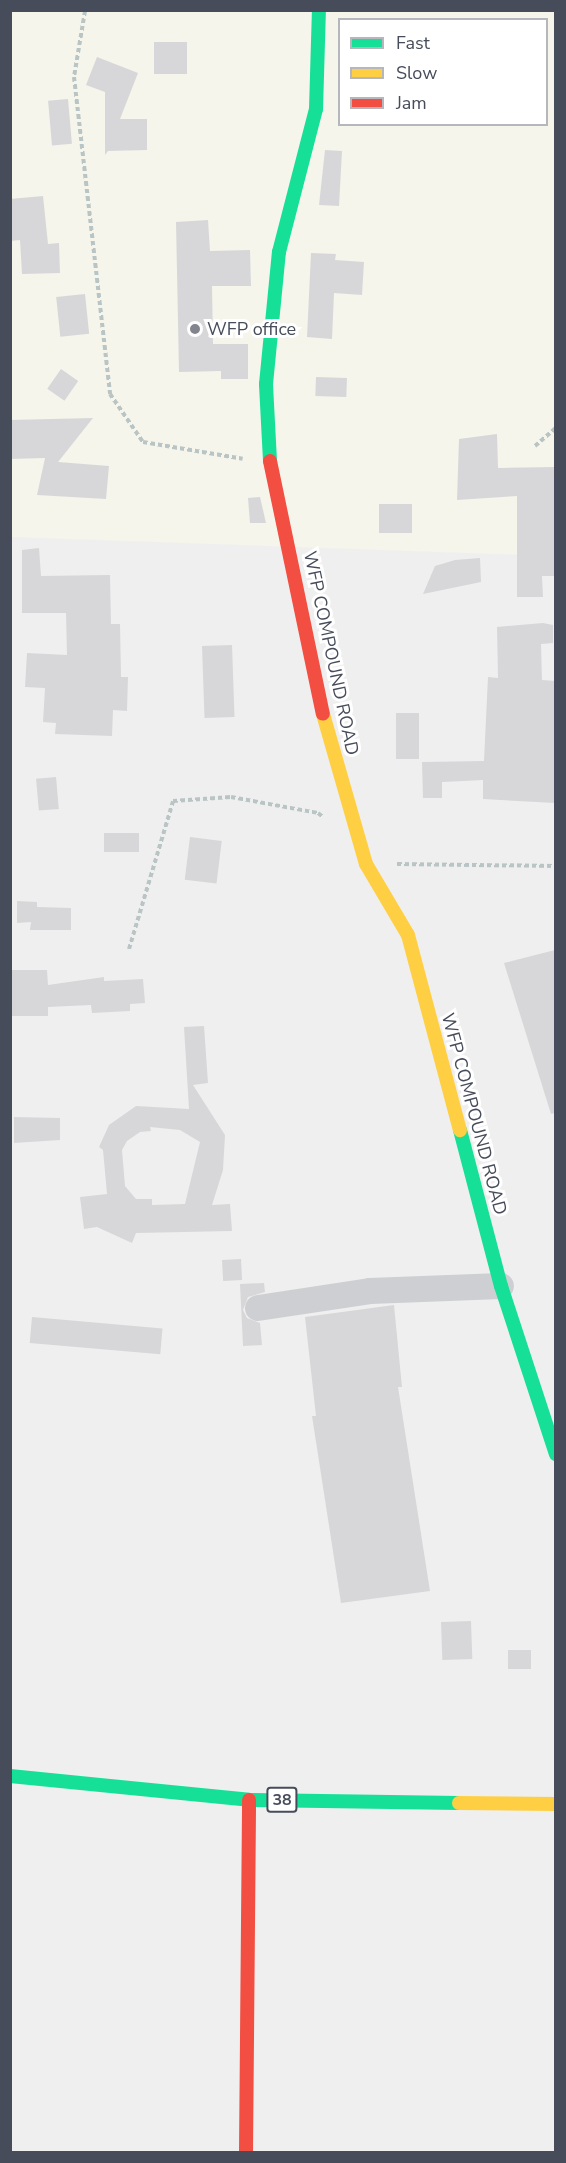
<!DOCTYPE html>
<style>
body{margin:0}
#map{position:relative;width:566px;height:2163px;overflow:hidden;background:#efefef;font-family:"Nunito Sans",sans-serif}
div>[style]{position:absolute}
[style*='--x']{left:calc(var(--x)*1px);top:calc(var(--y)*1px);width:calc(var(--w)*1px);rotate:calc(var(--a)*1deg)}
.commercial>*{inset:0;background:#f5f5eb}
.building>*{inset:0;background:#d7d7d9;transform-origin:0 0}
.path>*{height:4px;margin-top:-2px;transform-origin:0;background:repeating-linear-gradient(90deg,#b9c4c4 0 4.5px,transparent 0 7.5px)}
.street>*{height:26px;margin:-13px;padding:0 13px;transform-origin:13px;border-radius:13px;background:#cdcfd2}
.fast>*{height:14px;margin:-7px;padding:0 7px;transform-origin:7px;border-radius:7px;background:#16e098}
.slow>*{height:14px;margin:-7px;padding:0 7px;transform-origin:7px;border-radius:7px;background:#ffcf43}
.jam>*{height:14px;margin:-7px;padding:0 7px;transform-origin:7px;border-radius:7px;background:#f24e42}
.dots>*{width:16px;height:16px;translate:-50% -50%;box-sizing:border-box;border:3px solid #fff;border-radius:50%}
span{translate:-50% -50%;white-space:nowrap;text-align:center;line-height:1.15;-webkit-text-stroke:6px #fff;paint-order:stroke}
.shield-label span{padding:2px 4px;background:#fff;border:2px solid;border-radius:4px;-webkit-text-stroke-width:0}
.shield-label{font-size:16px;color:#474c5a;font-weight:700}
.poi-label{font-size:18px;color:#474c5a}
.left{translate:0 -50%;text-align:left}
.street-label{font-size:18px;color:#474c5a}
.frame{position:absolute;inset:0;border:12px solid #474c5a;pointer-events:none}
.legend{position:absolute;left:338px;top:18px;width:210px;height:108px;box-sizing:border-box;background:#fff;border:2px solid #b5b7bd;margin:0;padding:8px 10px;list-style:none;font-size:18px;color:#474c5a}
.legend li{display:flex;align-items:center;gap:12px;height:30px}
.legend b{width:30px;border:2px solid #b5b7bd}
</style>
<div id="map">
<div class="commercial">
<i style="clip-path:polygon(evenodd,11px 11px,555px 11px,555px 556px,11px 537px,11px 11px,340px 20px,546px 20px,546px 124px,340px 124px,340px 20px)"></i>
</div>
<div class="building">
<i style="left:154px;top:42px;width:33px;height:32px"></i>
<i style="clip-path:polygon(97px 57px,138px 73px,120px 119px,147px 119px,147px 150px,108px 151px,105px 155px,105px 92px,86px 85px)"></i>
<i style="left:68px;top:99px;width:45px;height:20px;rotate:85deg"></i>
<i style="clip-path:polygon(325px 150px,342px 151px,339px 206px,319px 205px)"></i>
<i style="clip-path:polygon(43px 196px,48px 244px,59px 243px,60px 273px,22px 274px,20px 240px,10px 241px,10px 199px)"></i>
<i style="clip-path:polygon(208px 220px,210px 251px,250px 250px,251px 286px,212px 286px,213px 344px,248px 344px,248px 379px,221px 379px,221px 371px,179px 372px,176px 222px)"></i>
<i style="clip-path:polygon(311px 253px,336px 254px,335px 260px,364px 262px,362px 295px,334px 293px,332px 339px,307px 337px)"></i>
<i style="left:85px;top:294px;width:40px;height:29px;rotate:84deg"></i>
<i style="left:61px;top:369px;width:21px;height:24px;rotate:35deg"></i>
<i style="left:316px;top:377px;width:31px;height:19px;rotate:2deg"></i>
<i style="clip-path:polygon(93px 418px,58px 462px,109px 466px,106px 499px,37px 495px,45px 458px,10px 459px,10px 420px)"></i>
<i style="clip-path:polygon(497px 434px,498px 468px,555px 467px,555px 576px,542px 576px,543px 597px,517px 597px,517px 496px,457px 500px,459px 439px)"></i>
<i style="clip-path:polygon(260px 497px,266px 523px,250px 523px,248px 498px)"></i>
<i style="left:379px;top:504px;width:33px;height:29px"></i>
<i style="clip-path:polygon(39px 548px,41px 576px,110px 575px,111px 624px,120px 624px,121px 677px,128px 677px,127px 711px,113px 710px,112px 736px,55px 734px,56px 723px,43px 722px,45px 688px,25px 687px,27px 653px,67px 655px,66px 613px,22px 613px,22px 550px)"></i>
<i style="clip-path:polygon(480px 558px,481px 582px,423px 594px,435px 566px,455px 560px)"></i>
<i style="clip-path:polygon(543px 623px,553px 625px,553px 643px,541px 644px,542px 680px,555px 681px,555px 803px,483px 799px,483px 780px,442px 782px,442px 798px,423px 798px,422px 762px,484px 761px,488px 677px,498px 678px,497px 627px)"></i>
<i style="left:232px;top:645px;width:72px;height:30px;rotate:88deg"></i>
<i style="left:396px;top:713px;width:23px;height:46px"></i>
<i style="left:56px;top:777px;width:32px;height:20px;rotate:85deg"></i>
<i style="left:104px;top:833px;width:35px;height:19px"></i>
<i style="left:190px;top:837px;width:32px;height:43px;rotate:7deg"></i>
<i style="clip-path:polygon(17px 901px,37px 902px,37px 907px,71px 908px,71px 930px,30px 930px,31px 922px,17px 923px)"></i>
<i style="clip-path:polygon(555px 950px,555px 1113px,551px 1114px,504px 963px)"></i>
<i style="clip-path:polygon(10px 970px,47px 970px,48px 985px,104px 977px,104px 981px,143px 979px,145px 1003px,130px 1004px,130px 1011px,92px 1013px,91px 1005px,48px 1007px,48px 1016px,10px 1016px)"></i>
<i style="clip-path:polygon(evenodd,204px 1026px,208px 1083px,193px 1085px,225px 1135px,223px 1170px,212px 1205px,230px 1204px,232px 1231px,136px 1233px,132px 1243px,97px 1227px,84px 1229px,80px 1197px,107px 1194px,103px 1150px,99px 1147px,109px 1125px,136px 1106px,189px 1109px,184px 1027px,204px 1026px,150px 1127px,180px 1130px,200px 1142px,185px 1204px,152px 1205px,152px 1199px,136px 1199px,125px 1186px,122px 1150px,127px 1141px,140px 1132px,151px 1131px,150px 1127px)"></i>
<i style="clip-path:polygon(14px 1117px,60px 1118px,60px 1140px,14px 1143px)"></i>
<i style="left:241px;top:1259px;width:21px;height:19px;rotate:87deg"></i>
<i style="clip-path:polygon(264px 1283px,265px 1292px,248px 1297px,243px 1310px,247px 1318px,260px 1323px,262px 1345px,243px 1346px,240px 1284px)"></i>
<i style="clip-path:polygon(394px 1305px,402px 1387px,398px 1387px,430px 1591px,341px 1603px,312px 1416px,316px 1416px,305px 1317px)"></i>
<i style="left:32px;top:1317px;width:131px;height:26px;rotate:5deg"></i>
<i style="left:471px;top:1621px;width:38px;height:30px;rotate:88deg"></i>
<i style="left:508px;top:1650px;width:23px;height:19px"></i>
</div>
<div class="path">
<i style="--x:85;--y:11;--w:67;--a:99.5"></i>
<i style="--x:74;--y:77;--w:319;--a:83.5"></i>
<i style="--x:110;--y:394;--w:58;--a:55.5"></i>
<i style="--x:143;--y:442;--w:101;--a:9.6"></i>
<i style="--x:535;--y:446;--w:28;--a:-41"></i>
<i style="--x:397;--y:864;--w:159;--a:0.7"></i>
<i style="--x:129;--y:949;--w:154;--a:-73.4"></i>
<i style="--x:173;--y:801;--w:58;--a:-3.9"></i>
<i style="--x:231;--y:797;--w:88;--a:10.4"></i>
<i style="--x:318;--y:813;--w:6;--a:39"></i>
</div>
<div class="street">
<i style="--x:258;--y:1308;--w:113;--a:-8.6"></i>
<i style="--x:370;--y:1291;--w:131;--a:-2.2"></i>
</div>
<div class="fast">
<i style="--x:270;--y:461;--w:77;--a:-93"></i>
<i style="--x:266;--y:384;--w:133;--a:-84.4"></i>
<i style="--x:279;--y:252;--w:148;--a:-75.5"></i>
<i style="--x:316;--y:109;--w:99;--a:-88.3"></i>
<i style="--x:460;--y:1130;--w:161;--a:75.3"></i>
<i style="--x:501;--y:1286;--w:177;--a:71.9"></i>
<i style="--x:10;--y:1776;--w:240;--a:5.7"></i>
<i style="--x:249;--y:1800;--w:210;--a:0.8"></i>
</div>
<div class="slow">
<i style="--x:323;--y:714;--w:156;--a:74"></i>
<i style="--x:366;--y:864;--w:82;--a:59.4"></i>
<i style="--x:408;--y:935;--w:202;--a:75.1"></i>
<i style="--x:459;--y:1803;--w:97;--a:0.6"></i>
</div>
<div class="jam">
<i style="--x:270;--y:461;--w:258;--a:78.2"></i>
<i style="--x:246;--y:2152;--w:352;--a:-89.5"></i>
</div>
<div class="dots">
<i style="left:195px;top:329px;background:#82858e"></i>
</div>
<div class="shield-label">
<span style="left:282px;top:1800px">38</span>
</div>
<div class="poi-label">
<span class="left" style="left:207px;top:329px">WFP office</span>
</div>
<div class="street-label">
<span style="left:331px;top:653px;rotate:78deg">WFP COMPOUND ROAD</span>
<span style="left:474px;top:1114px;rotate:75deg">WFP COMPOUND ROAD</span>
</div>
<div class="frame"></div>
<ul class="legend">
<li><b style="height:8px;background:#16e098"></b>Fast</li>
<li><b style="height:8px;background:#ffcf43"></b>Slow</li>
<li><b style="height:8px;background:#f24e42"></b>Jam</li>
</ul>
</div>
